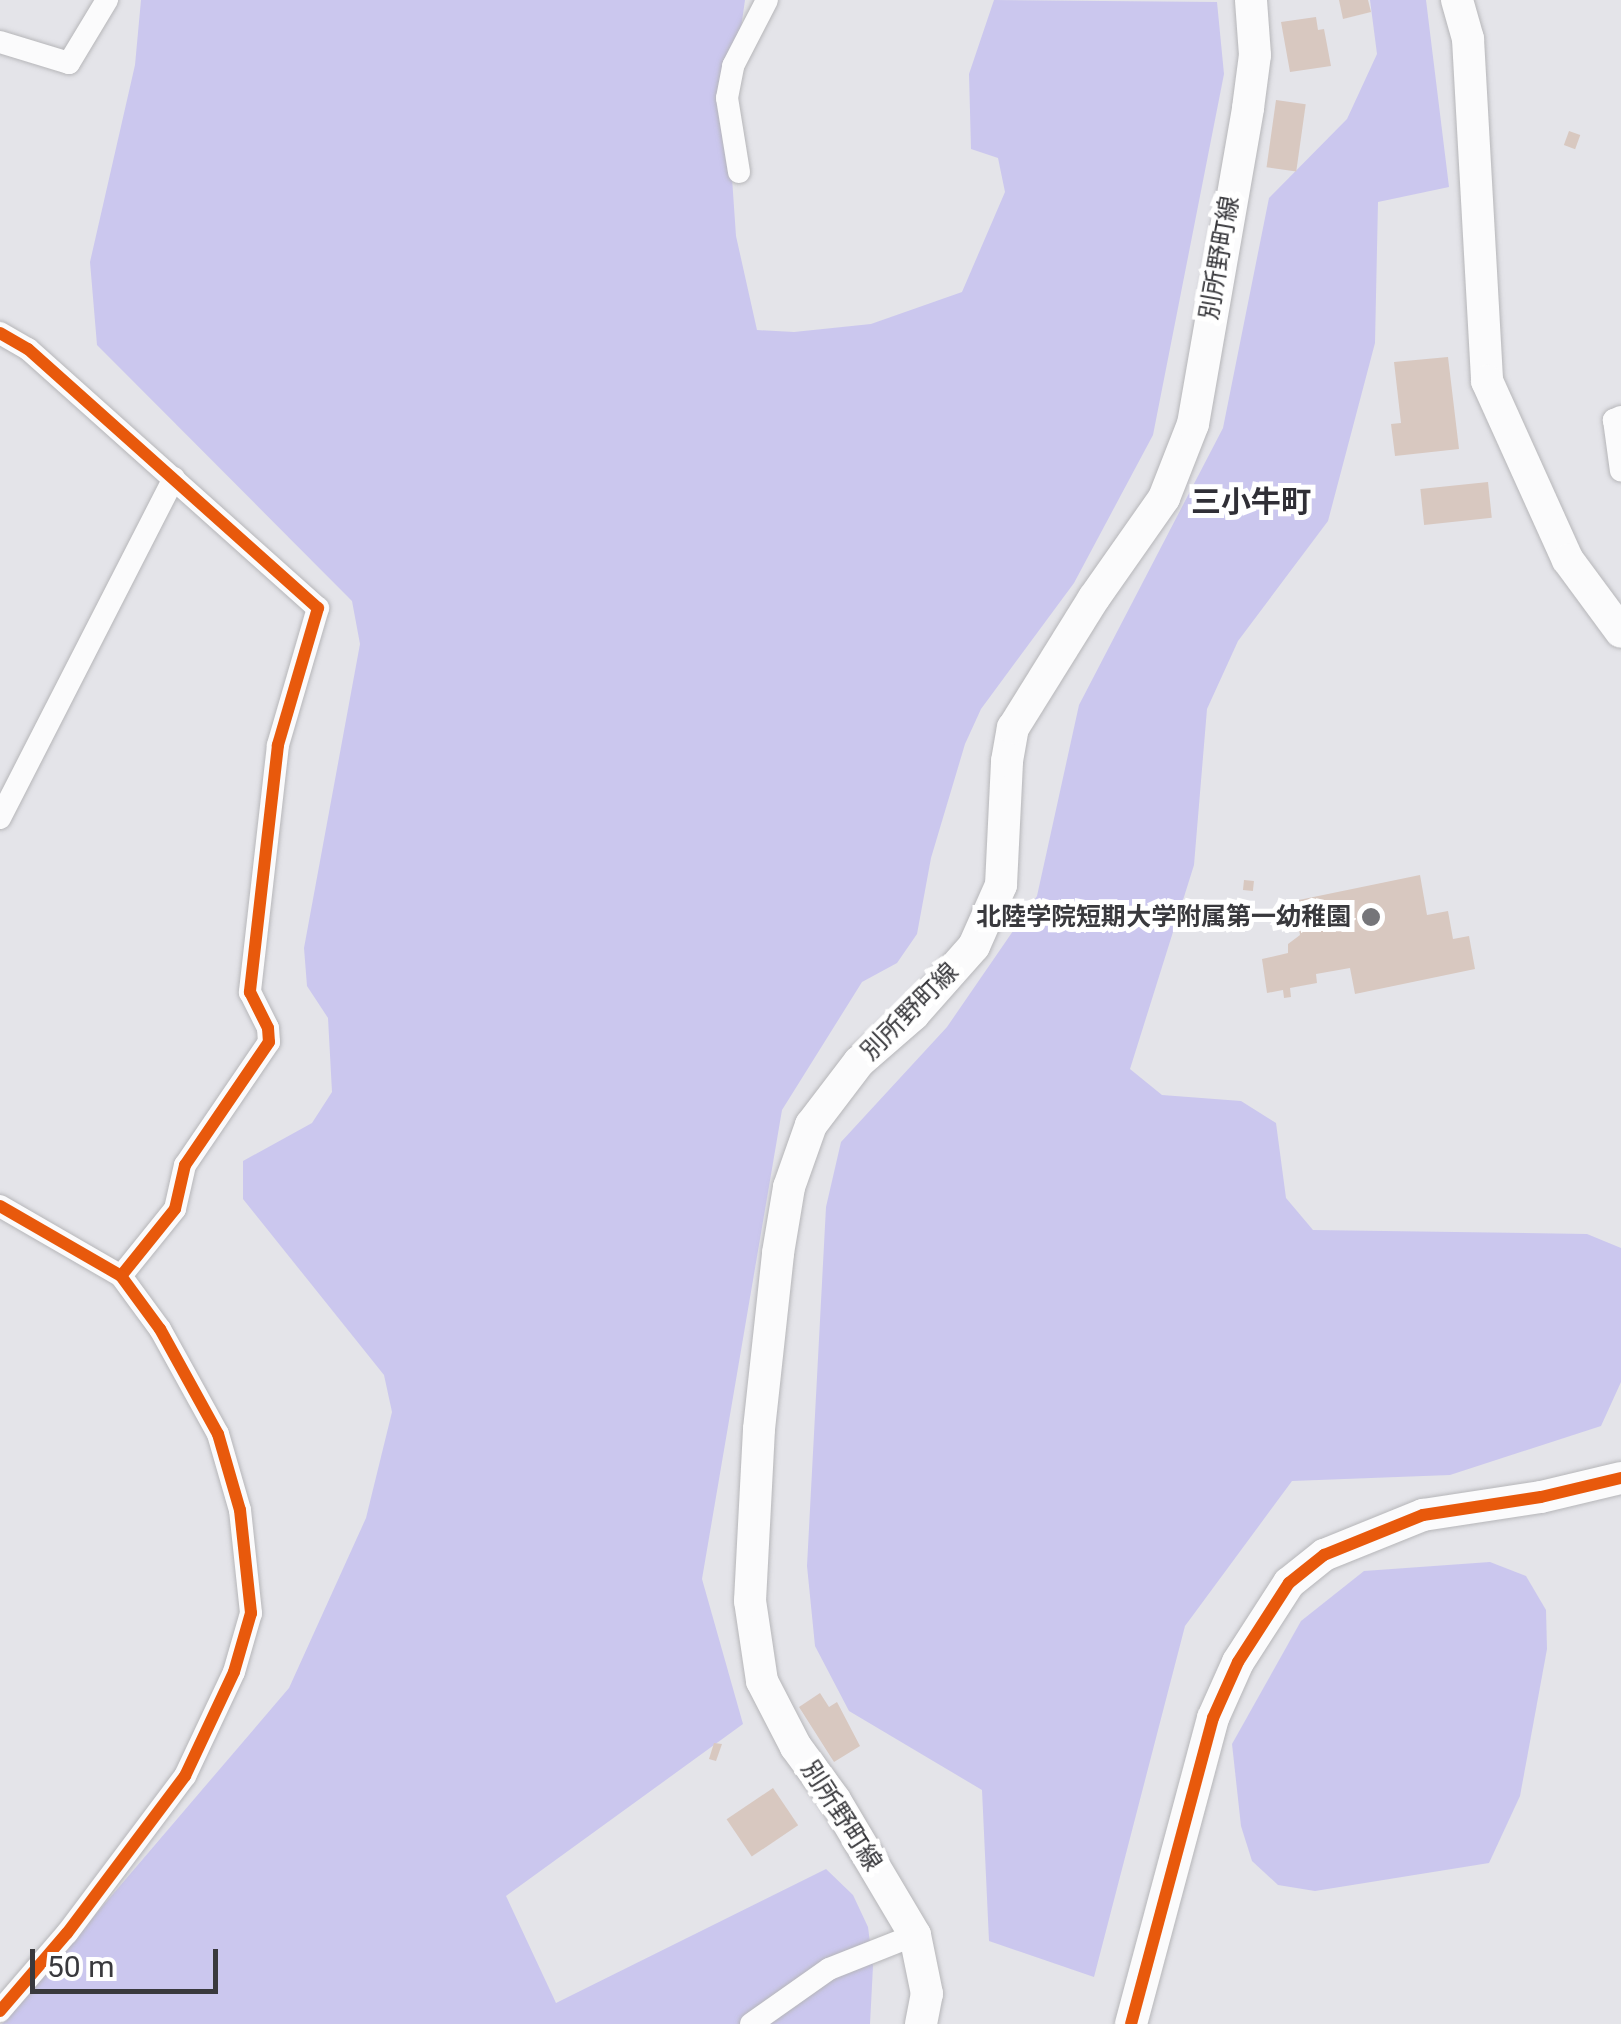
<!DOCTYPE html>
<meta charset="utf-8">
<style>
body{margin:0}
#map{position:relative;width:1621px;height:2024px;overflow:hidden;background:#e4e4e9;font-family:Roboto,"Noto Sans JP",sans-serif}
div>[style]{position:absolute}
[style*='--x']{left:calc(var(--x)*1px);top:calc(var(--y)*1px);width:calc(var(--w)*1px);rotate:calc(var(--a)*1deg)}
.green>*{inset:0;background:#cbc7ee}
.building>*{inset:0;background:#d8c8c0;transform-origin:0 0}
.roads{filter:drop-shadow(0 0 2px #b6b6b9) drop-shadow(0 0 2px #b6b6b9)}
.street>*{height:22px;margin:-11px;padding:0 11px;transform-origin:11px;border-radius:11px;background:#fbfbfc}
.secondary>*{height:32px;margin:-16px;padding:0 16px;transform-origin:16px;border-radius:16px;background:#fbfbfc}
.cycleway>*{height:12px;margin:-6px;padding:0 6px;transform-origin:6px;border-radius:6px;background:#e8590c}
.dots>*{width:28px;height:28px;translate:-50% -50%;box-sizing:border-box;border:5px solid #fff;border-radius:50%}
span{translate:-50% -50%;white-space:nowrap;text-align:center;line-height:1.15;-webkit-text-stroke:10px #fff;paint-order:stroke}
.street-label{font-size:25px;color:#39393d}
.poi-label{font-size:25px;color:#39393d;font-weight:700}
.right{translate:-100% -50%;text-align:right}
.quarter-label{font-size:30px;color:#302f36;font-weight:700}
.scale{position:absolute;left:30px;top:1949px;width:188px;height:45px;box-sizing:border-box;border:5px solid #39393d;border-top:0;padding-left:12px;font-size:30px;line-height:35px;white-space:nowrap;color:#39393d;-webkit-text-stroke:8px #fff;paint-order:stroke}
</style>
<div id="map">
<div class="green">
<i style="clip-path:polygon(141px 0,745px 0,728px 120px,736px 236px,757px 330px,794px 332px,871px 324px,962px 292px,1005px 192px,998px 158px,971px 149px,969px 74px,994px 0,1217px 2px,1224px 74px,1153px 435px,1074px 583px,981px 709px,965px 744px,931px 858px,917px 934px,897px 963px,862px 982px,782px 1110px,702px 1579px,743px 1724px,506px 1896px,556px 2003px,826px 1869px,853px 1895px,868px 1927px,873px 1966px,870px 2024px,2px 2024px,289px 1688px,366px 1518px,392px 1412px,384px 1375px,243px 1199px,243px 1161px,312px 1123px,332px 1092px,328px 1018px,307px 986px,304px 948px,360px 644px,352px 601px,97px 345px,90px 262px,135px 65px)"></i>
<i style="clip-path:polygon(1370px 0,1426px 0,1449px 187px,1378px 202px,1375px 343px,1328px 521px,1238px 641px,1207px 709px,1194px 865px,1130px 1069px,1162px 1095px,1241px 1101px,1276px 1123px,1286px 1198px,1313px 1230px,1587px 1234px,1621px 1248px,1621px 1382px,1601px 1426px,1450px 1475px,1292px 1481px,1185px 1626px,1094px 1977px,989px 1941px,982px 1790px,849px 1711px,815px 1646px,807px 1566px,826px 1207px,841px 1142px,947px 1027px,1037px 896px,1079px 705px,1223px 428px,1269px 198px,1347px 119px,1377px 54px)"></i>
<i style="clip-path:polygon(1490px 1562px,1526px 1576px,1546px 1610px,1547px 1649px,1520px 1796px,1489px 1863px,1315px 1891px,1278px 1885px,1252px 1861px,1241px 1826px,1232px 1744px,1301px 1621px,1364px 1571px)"></i>
</div>
<div class="building">
<i style="clip-path:polygon(1339px 0,1368px 0,1371px 12px,1343px 19px)"></i>
<i style="clip-path:polygon(1316px 17px,1318px 30px,1324px 29px,1331px 66px,1290px 72px,1281px 22px)"></i>
<i style="left:1276px;top:100px;width:30px;height:68px;rotate:8deg"></i>
<i style="left:1569px;top:131px;width:12px;height:15px;rotate:20deg"></i>
<i style="clip-path:polygon(1448px 357px,1459px 449px,1395px 456px,1391px 424px,1401px 423px,1394px 362px)"></i>
<i style="left:1488px;top:482px;width:36px;height:68px;rotate:84deg"></i>
<i style="clip-path:polygon(1420px 875px,1427px 915px,1448px 911px,1453px 939px,1469px 936px,1475px 969px,1355px 994px,1350px 968px,1316px 974px,1317px 983px,1290px 988px,1291px 997px,1284px 998px,1283px 990px,1267px 993px,1262px 959px,1288px 953px,1288px 944px,1300px 935px,1294px 901px)"></i>
<i style="left:1244px;top:880px;width:10px;height:10px;rotate:6deg"></i>
<i style="clip-path:polygon(820px 1693px,829px 1707px,837px 1702px,860px 1746px,834px 1762px,799px 1707px)"></i>
<i style="clip-path:polygon(714px 1743px,722px 1744px,716px 1761px,709px 1759px)"></i>
<i style="left:773px;top:1788px;width:45px;height:56px;rotate:56deg"></i>
</div>
<div class="roads">
<div class="street">
<i style="--x:0;--y:42;--w:72;--a:16.9"></i>
<i style="--x:69;--y:63;--w:74;--a:-58.9"></i>
<i style="--x:739;--y:172;--w:75;--a:-99.2"></i>
<i style="--x:727;--y:98;--w:33;--a:-79"></i>
<i style="--x:733;--y:66;--w:74;--a:-62.7"></i>
<i style="--x:0;--y:333;--w:32;--a:30"></i>
<i style="--x:28;--y:349;--w:389;--a:41.8"></i>
<i style="--x:318;--y:608;--w:143;--a:106.3"></i>
<i style="--x:278;--y:745;--w:249;--a:96.5"></i>
<i style="--x:250;--y:992;--w:40;--a:63.4"></i>
<i style="--x:268;--y:1028;--w:14;--a:86"></i>
<i style="--x:269;--y:1042;--w:149;--a:124.3"></i>
<i style="--x:185;--y:1165;--w:45;--a:102.8"></i>
<i style="--x:175;--y:1209;--w:86;--a:128.9"></i>
<i style="--x:1621;--y:417;--w:8;--a:157"></i>
<i style="--x:1614;--y:420;--w:51;--a:82.2"></i>
<i style="--x:0;--y:818;--w:382;--a:-62.9"></i>
<i style="--x:0;--y:1206;--w:140;--a:30"></i>
<i style="--x:121;--y:1276;--w:66;--a:53.7"></i>
<i style="--x:160;--y:1329;--w:120;--a:61.1"></i>
<i style="--x:218;--y:1434;--w:79;--a:73.9"></i>
<i style="--x:240;--y:1510;--w:104;--a:83.9"></i>
<i style="--x:251;--y:1613;--w:61;--a:106.1"></i>
<i style="--x:234;--y:1672;--w:115;--a:115.2"></i>
<i style="--x:185;--y:1776;--w:196;--a:126.9"></i>
<i style="--x:67;--y:1933;--w:103;--a:130.7"></i>
<i style="--x:751;--y:2024;--w:95;--a:-35.2"></i>
<i style="--x:829;--y:1969;--w:92;--a:-21.6"></i>
</div>
<div class="secondary">
<i style="--x:1457;--y:0;--w:41;--a:74.2"></i>
<i style="--x:1468;--y:39;--w:343;--a:86.8"></i>
<i style="--x:1487;--y:381;--w:196;--a:65.7"></i>
<i style="--x:1568;--y:560;--w:89;--a:53.6"></i>
<i style="--x:921;--y:2024;--w:31;--a:-79"></i>
<i style="--x:927;--y:1994;--w:60;--a:-101.5"></i>
<i style="--x:915;--y:1935;--w:157;--a:-120.7"></i>
<i style="--x:835;--y:1800;--w:66;--a:-126.3"></i>
<i style="--x:796;--y:1747;--w:74;--a:-117.3"></i>
<i style="--x:762;--y:1681;--w:81;--a:-98.5"></i>
<i style="--x:750;--y:1601;--w:172;--a:-87"></i>
<i style="--x:759;--y:1429;--w:177;--a:-83.8"></i>
<i style="--x:778;--y:1253;--w:67;--a:-80.5"></i>
<i style="--x:789;--y:1187;--w:66;--a:-70.5"></i>
<i style="--x:811;--y:1125;--w:79;--a:-52.7"></i>
<i style="--x:859;--y:1062;--w:72;--a:-41"></i>
<i style="--x:913;--y:1015;--w:92;--a:-48.5"></i>
<i style="--x:974;--y:946;--w:67;--a:-66.1"></i>
<i style="--x:1001;--y:885;--w:124;--a:-87.2"></i>
<i style="--x:1007;--y:761;--w:34;--a:-80"></i>
<i style="--x:1013;--y:728;--w:153;--a:-58.1"></i>
<i style="--x:1094;--y:598;--w:122;--a:-55"></i>
<i style="--x:1164;--y:498;--w:79;--a:-68.6"></i>
<i style="--x:1193;--y:424;--w:321;--a:-80.1"></i>
<i style="--x:1248;--y:108;--w:53;--a:-82.5"></i>
<i style="--x:1255;--y:55;--w:55;--a:-94.2"></i>
<i style="--x:1131;--y:2024;--w:317;--a:-75"></i>
<i style="--x:1213;--y:1718;--w:61;--a:-65.9"></i>
<i style="--x:1238;--y:1662;--w:94;--a:-57.2"></i>
<i style="--x:1289;--y:1583;--w:45;--a:-38.7"></i>
<i style="--x:1324;--y:1555;--w:107;--a:-22"></i>
<i style="--x:1423;--y:1515;--w:119;--a:-8.7"></i>
<i style="--x:1541;--y:1497;--w:82;--a:-13.4"></i>
</div>
</div>
<div class="cycleway">
<i style="--x:0;--y:333;--w:32;--a:30"></i>
<i style="--x:28;--y:349;--w:389;--a:41.8"></i>
<i style="--x:318;--y:608;--w:143;--a:106.3"></i>
<i style="--x:278;--y:745;--w:249;--a:96.5"></i>
<i style="--x:250;--y:992;--w:40;--a:63.4"></i>
<i style="--x:268;--y:1028;--w:14;--a:86"></i>
<i style="--x:269;--y:1042;--w:149;--a:124.3"></i>
<i style="--x:185;--y:1165;--w:45;--a:102.8"></i>
<i style="--x:175;--y:1209;--w:86;--a:128.9"></i>
<i style="--x:0;--y:1206;--w:140;--a:30"></i>
<i style="--x:121;--y:1276;--w:66;--a:53.7"></i>
<i style="--x:160;--y:1329;--w:120;--a:61.1"></i>
<i style="--x:218;--y:1434;--w:79;--a:73.9"></i>
<i style="--x:240;--y:1510;--w:104;--a:83.9"></i>
<i style="--x:251;--y:1613;--w:61;--a:106.1"></i>
<i style="--x:234;--y:1672;--w:115;--a:115.2"></i>
<i style="--x:185;--y:1776;--w:196;--a:126.9"></i>
<i style="--x:67;--y:1933;--w:103;--a:130.7"></i>
<i style="--x:1131;--y:2024;--w:317;--a:-75"></i>
<i style="--x:1213;--y:1718;--w:61;--a:-65.9"></i>
<i style="--x:1238;--y:1662;--w:94;--a:-57.2"></i>
<i style="--x:1289;--y:1583;--w:45;--a:-38.7"></i>
<i style="--x:1324;--y:1555;--w:107;--a:-22"></i>
<i style="--x:1423;--y:1515;--w:119;--a:-8.7"></i>
<i style="--x:1541;--y:1497;--w:82;--a:-13.4"></i>
</div>
<div class="dots">
<i style="left:1371px;top:917px;background:#757579"></i>
</div>
<div class="street-label">
<span style="left:1220px;top:258px;rotate:-80deg">別所野町線</span>
<span style="left:910px;top:1012px;rotate:-45deg">別所野町線</span>
<span style="left:841px;top:1816px;rotate:57deg">別所野町線</span>
</div>
<div class="poi-label">
<span class="right" style="left:1351px;top:917px">北陸学院短期大学附属第一幼稚園</span>
</div>
<div class="quarter-label">
<span style="left:1251px;top:502px">三小牛町</span>
</div>
<div class="scale">50 m</div>
</div>
